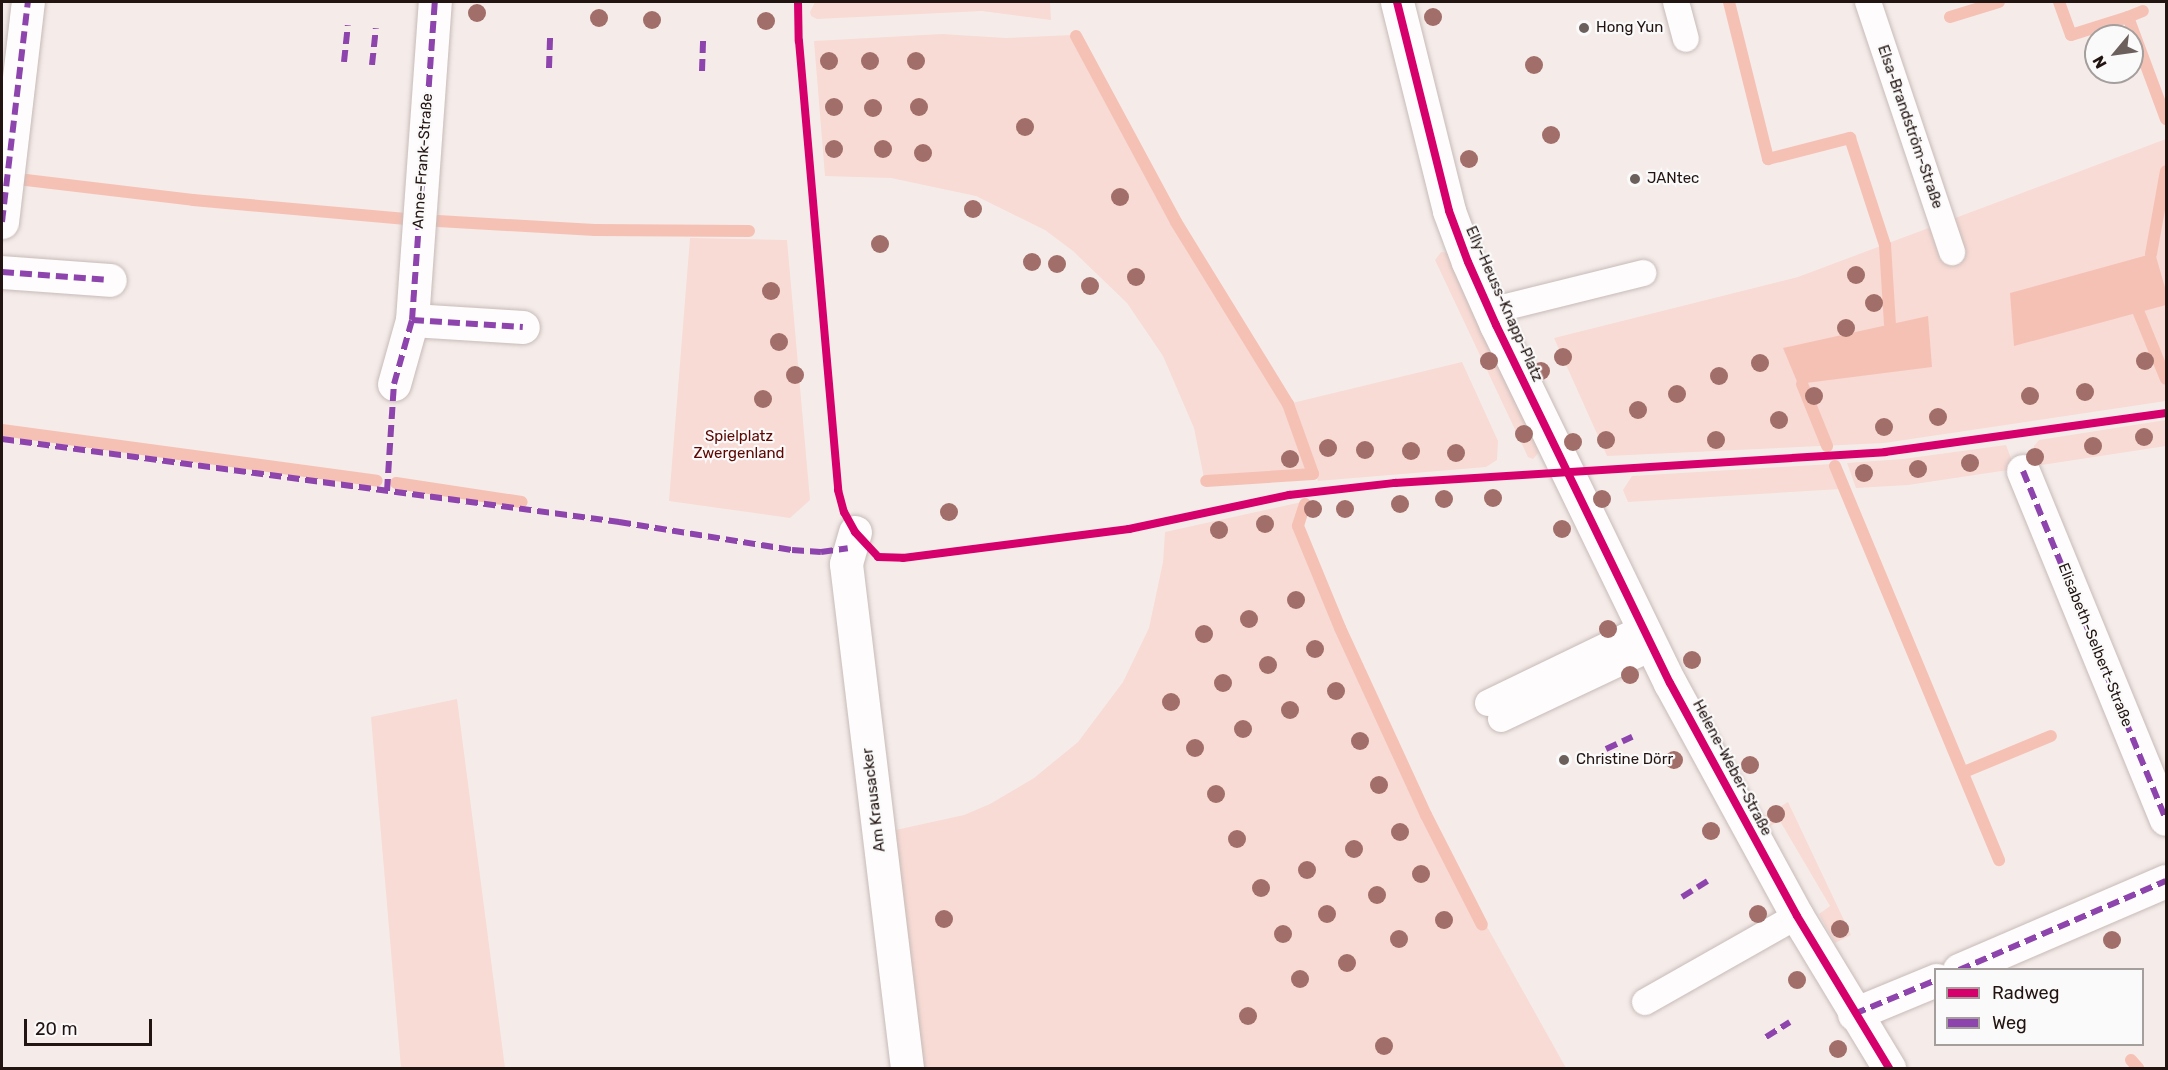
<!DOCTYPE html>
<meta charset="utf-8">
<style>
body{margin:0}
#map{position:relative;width:2168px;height:1070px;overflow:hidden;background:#f5ece9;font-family:Rubik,sans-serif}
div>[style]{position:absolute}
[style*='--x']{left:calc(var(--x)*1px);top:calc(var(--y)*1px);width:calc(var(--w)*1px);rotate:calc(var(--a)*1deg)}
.green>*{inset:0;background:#f8dbd5}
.water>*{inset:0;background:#f6c1b5}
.stream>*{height:12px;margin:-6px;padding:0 6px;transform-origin:6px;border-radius:6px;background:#f6c1b5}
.roads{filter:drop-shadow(0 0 2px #c7bbb8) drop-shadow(0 0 2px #c7bbb8)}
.service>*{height:26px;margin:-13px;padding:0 13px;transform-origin:13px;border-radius:13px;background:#fefcfc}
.minor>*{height:33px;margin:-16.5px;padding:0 16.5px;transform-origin:16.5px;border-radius:16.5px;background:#fefcfc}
.quiet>*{height:6px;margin-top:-3px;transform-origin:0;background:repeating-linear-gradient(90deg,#8e44ad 0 12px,transparent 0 18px)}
.cycleway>*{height:8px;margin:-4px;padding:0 4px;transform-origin:4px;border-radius:4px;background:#d6006c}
.trees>*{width:18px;height:18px;margin:-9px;border-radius:50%;background:#a26e69}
.dots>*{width:16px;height:16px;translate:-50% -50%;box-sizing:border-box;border:3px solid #fafafa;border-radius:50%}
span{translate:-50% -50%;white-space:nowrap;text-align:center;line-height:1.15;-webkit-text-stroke:4.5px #fafafa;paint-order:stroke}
.poi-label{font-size:15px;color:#221411}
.left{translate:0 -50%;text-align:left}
.street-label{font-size:15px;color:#221411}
.park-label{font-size:15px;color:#5e0700}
.frame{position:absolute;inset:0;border:3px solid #221411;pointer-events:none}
.legend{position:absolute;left:1934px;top:968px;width:210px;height:78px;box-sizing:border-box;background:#fafafa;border:2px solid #a49e9d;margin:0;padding:8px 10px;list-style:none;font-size:18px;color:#221411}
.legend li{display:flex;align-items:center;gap:12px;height:30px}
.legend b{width:30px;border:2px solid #a49e9d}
.north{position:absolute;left:2084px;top:24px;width:60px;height:60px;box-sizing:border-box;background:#fafafa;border:2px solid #a49e9d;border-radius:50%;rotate:241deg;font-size:16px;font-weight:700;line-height:24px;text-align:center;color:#221411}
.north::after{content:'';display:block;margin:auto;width:21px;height:27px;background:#6c605d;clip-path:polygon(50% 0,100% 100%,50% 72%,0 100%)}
.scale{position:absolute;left:24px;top:1019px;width:128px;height:27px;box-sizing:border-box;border:3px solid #221411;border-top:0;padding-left:8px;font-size:18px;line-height:21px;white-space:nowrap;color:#221411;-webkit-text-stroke:4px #fafafa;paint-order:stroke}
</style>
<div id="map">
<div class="green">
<i style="clip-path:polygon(815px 2px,1050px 2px,1051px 20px,982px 11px,817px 19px,811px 16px,810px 12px)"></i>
<i style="clip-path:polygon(942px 34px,1006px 38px,1072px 35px,1192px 255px,1284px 405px,1462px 362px,1498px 441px,1497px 460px,1486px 467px,1318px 481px,1315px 471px,1204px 478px,1194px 428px,1163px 356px,1127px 303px,1073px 251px,1045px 230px,976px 196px,891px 178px,825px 176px,814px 41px)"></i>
<i style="clip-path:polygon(2166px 139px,2166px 401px,1884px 443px,1607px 456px,1554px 338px,1798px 277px)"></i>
<i style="clip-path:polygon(690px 238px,787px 240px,810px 500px,790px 518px,669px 501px)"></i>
<i style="clip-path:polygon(1441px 252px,1449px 253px,1540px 451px,1533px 459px,1528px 457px,1435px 260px)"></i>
<i style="clip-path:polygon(2166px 420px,2166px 446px,2035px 466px,2031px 458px,2034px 446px,2039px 440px)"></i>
<i style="clip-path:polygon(2006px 445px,2015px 469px,1908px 485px,1856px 488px,1847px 463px,1903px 459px)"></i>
<i style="clip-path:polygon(1832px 464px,1841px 489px,1628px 502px,1623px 490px,1632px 476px)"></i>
<i style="clip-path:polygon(1302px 502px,1295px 523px,1346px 648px,1412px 791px,1479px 925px,1485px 923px,1566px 1068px,919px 1068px,891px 831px,964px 815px,990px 804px,1034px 778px,1078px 742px,1123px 682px,1149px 628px,1163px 562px,1165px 532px)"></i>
<i style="clip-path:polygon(457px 699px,505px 1068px,401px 1068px,371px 717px)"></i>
<i style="clip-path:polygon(1788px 802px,1851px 935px,1835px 943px,1819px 914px,1830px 906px,1780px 821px,1770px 826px,1764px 816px)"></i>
</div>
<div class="water">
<i style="clip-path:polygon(2155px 253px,2166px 291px,2166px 305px,2014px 346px,2010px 293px)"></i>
<i style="clip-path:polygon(1928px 316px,1932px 367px,1798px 384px,1783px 348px)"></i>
</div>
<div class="stream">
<i style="--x:1729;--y:2;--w:162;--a:76"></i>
<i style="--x:1768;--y:159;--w:85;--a:-14.4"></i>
<i style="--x:1850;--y:138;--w:113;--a:71.9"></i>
<i style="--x:1885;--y:245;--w:79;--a:86.4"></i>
<i style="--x:2059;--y:2;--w:35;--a:70"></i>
<i style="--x:2071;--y:35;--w:60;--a:-17.5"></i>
<i style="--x:2128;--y:17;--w:109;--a:69.6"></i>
<i style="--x:1950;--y:17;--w:51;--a:-17"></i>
<i style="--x:2128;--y:17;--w:16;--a:-22"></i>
<i style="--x:1076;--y:36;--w:211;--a:61.7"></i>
<i style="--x:1176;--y:222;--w:214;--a:58.4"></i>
<i style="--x:1288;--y:404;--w:74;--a:70.3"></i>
<i style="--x:1313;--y:474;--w:107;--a:176.3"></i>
<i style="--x:26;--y:180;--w:168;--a:6.8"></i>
<i style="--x:193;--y:200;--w:214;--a:5.1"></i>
<i style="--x:438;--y:221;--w:157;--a:3.3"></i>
<i style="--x:595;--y:230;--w:154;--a:0.4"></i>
<i style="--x:2151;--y:254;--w:84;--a:-79.8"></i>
<i style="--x:2139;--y:313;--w:71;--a:67.8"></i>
<i style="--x:1802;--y:384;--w:67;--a:68"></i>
<i style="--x:2;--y:430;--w:378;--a:7.7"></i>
<i style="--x:1835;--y:466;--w:427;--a:67.4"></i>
<i style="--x:396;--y:483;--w:127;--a:8.6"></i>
<i style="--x:1305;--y:504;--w:23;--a:108"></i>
<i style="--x:1298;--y:526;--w:110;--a:67.6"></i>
<i style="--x:1340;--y:628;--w:206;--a:65.3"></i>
<i style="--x:1426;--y:815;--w:123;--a:63"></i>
<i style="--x:1964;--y:772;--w:94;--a:-22.5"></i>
<i style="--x:2131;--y:1060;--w:11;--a:49"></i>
</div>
<div class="roads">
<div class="service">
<i style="--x:1676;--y:2;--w:38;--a:75"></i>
<i style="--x:1868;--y:2;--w:264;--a:71.4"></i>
<i style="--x:1490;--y:311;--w:158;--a:-13.9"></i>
<i style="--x:1488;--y:703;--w:172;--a:-25.8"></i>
<i style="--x:1501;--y:719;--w:168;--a:-25.3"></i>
<i style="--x:1645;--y:1002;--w:175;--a:-29.5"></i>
</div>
<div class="minor">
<i style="--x:1397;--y:2;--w:215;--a:76"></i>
<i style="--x:1449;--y:211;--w:54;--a:69.6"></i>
<i style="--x:1468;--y:262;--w:69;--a:66"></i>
<i style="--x:1496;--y:325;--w:398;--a:64.1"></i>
<i style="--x:1670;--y:683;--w:265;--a:61.4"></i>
<i style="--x:1797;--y:916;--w:178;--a:58.8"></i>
<i style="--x:2;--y:222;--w:222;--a:-83.3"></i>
<i style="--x:2;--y:272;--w:108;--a:4.2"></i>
<i style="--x:412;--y:320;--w:111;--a:3.6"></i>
<i style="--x:394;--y:384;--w:66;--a:-74.3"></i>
<i style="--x:412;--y:320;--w:319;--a:-85.9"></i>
<i style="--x:2023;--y:471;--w:376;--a:67.7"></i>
<i style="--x:855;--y:532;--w:33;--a:106"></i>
<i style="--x:846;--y:564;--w:508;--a:83.1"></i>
<i style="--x:1959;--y:970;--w:225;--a:-23.3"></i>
<i style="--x:1854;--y:1014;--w:89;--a:-22.5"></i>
</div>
</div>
<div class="quiet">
<i style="--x:344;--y:62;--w:37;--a:-84"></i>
<i style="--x:372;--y:65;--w:37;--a:-84"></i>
<i style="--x:549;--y:68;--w:31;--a:-88"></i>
<i style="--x:702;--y:71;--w:30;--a:-88"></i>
<i style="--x:2;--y:222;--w:222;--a:-83.3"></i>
<i style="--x:2;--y:272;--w:108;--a:4.2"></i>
<i style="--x:412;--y:320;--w:111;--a:3.6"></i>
<i style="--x:2;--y:439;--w:623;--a:7.66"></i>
<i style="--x:619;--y:522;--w:175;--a:9.2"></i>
<i style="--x:792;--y:550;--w:29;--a:4"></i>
<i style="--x:821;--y:552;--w:27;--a:-8"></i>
<i style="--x:2023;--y:471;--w:376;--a:67.7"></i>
<i style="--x:387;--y:491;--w:107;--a:-86.3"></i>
<i style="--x:394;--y:384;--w:66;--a:-74.3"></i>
<i style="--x:412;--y:320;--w:319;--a:-85.9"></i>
<i style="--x:1606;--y:749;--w:29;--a:-25"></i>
<i style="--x:1682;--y:897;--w:32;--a:-32"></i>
<i style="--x:1959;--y:970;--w:225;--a:-23.3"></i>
<i style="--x:1854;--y:1014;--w:89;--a:-22.5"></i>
<i style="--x:1766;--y:1037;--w:28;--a:-32"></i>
</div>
<div class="cycleway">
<i style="--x:798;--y:2;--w:39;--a:89"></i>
<i style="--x:799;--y:41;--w:451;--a:85"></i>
<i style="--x:838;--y:490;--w:23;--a:75"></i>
<i style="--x:844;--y:512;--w:23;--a:61"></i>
<i style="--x:855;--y:532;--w:34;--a:47"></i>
<i style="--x:878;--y:557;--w:25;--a:2"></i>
<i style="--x:903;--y:558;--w:228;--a:-7.3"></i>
<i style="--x:1129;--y:529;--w:164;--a:-12"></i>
<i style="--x:1289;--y:495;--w:107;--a:-6.5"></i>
<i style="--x:1395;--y:483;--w:491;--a:-3.6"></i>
<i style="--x:1885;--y:452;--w:284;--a:-7.9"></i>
<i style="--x:1397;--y:2;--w:215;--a:76"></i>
<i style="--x:1449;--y:211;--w:54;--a:69.6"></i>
<i style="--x:1468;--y:262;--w:69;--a:66"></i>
<i style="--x:1496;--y:325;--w:398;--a:64.1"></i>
<i style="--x:1670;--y:683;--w:265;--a:61.4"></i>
<i style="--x:1797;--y:916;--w:178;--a:58.8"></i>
</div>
<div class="trees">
<i style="left:477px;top:13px"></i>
<i style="left:1433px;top:17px"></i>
<i style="left:599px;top:18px"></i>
<i style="left:652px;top:20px"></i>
<i style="left:766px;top:21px"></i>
<i style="left:829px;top:61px"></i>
<i style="left:870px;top:61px"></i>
<i style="left:916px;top:61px"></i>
<i style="left:1534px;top:65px"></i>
<i style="left:834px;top:107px"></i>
<i style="left:919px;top:107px"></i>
<i style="left:873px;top:108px"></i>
<i style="left:1025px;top:127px"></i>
<i style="left:1551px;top:135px"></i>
<i style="left:834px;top:149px"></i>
<i style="left:883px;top:149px"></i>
<i style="left:923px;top:153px"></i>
<i style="left:1469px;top:159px"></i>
<i style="left:1120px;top:197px"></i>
<i style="left:973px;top:209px"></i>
<i style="left:880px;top:244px"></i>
<i style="left:1032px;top:262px"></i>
<i style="left:1057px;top:264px"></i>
<i style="left:1856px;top:275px"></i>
<i style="left:1136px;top:277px"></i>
<i style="left:1090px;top:286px"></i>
<i style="left:771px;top:291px"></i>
<i style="left:1874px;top:303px"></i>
<i style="left:1846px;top:328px"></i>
<i style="left:779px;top:342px"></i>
<i style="left:1563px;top:357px"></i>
<i style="left:1489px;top:361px"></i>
<i style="left:2145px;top:361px"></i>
<i style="left:1760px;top:363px"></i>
<i style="left:1541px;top:371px"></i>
<i style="left:795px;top:375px"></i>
<i style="left:1719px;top:376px"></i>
<i style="left:2085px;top:392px"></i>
<i style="left:1677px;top:394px"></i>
<i style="left:1814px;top:396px"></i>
<i style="left:2030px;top:396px"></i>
<i style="left:763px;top:399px"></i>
<i style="left:1638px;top:410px"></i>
<i style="left:1938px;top:417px"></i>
<i style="left:1779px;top:420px"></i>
<i style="left:1884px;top:427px"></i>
<i style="left:1524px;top:434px"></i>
<i style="left:2144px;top:437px"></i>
<i style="left:1606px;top:440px"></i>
<i style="left:1716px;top:440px"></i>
<i style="left:1573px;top:442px"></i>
<i style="left:2093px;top:446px"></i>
<i style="left:1328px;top:448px"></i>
<i style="left:1365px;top:450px"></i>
<i style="left:1411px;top:451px"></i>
<i style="left:1456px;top:453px"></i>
<i style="left:2035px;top:457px"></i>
<i style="left:1290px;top:459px"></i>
<i style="left:1970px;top:463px"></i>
<i style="left:1918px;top:469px"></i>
<i style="left:1864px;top:473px"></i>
<i style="left:1493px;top:498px"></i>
<i style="left:1444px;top:499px"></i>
<i style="left:1602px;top:499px"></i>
<i style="left:1400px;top:504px"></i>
<i style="left:1313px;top:509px"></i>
<i style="left:1345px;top:509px"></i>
<i style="left:949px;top:512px"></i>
<i style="left:1265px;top:524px"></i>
<i style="left:1562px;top:529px"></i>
<i style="left:1219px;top:530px"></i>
<i style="left:1296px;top:600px"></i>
<i style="left:1249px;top:619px"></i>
<i style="left:1608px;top:629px"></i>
<i style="left:1204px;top:634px"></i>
<i style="left:1315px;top:649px"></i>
<i style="left:1692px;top:660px"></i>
<i style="left:1268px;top:665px"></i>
<i style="left:1630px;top:675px"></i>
<i style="left:1223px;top:683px"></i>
<i style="left:1336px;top:691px"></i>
<i style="left:1171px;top:702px"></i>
<i style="left:1290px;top:710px"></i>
<i style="left:1243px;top:729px"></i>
<i style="left:1360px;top:741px"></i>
<i style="left:1195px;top:748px"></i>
<i style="left:1674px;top:760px"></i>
<i style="left:1750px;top:765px"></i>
<i style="left:1379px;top:785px"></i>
<i style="left:1216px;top:794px"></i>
<i style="left:1776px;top:814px"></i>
<i style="left:1711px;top:831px"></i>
<i style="left:1400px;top:832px"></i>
<i style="left:1237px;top:839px"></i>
<i style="left:1354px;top:849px"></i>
<i style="left:1307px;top:870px"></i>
<i style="left:1421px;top:874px"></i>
<i style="left:1261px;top:888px"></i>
<i style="left:1377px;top:895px"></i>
<i style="left:1327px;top:914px"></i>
<i style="left:1758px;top:914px"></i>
<i style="left:944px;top:919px"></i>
<i style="left:1444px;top:920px"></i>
<i style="left:1840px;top:929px"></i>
<i style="left:1283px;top:934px"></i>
<i style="left:1399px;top:939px"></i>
<i style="left:2112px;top:940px"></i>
<i style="left:1347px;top:963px"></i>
<i style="left:1300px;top:979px"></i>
<i style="left:1797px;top:980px"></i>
<i style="left:1248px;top:1016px"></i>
<i style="left:1384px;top:1046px"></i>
<i style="left:1838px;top:1049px"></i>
</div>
<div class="dots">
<i style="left:1584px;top:28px;background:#6c605d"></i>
<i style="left:1635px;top:179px;background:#6c605d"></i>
<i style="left:1564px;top:760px;background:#6c605d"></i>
</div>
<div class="poi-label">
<span class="left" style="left:1596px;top:28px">Hong Yun</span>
<span class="left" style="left:1647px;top:179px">JANtec</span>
<span class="left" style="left:1576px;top:760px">Christine Dörr</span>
</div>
<div class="street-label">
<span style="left:1910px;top:127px;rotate:71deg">Elsa-Brandström-Straße</span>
<span style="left:423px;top:161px;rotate:-86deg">Anne-Frank-Straße</span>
<span style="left:1504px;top:304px;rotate:66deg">Elly-Heuss-Knapp-Platz</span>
<span style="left:2095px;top:645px;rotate:68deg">Elisabeth-Selbert-Straße</span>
<span style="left:1732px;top:768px;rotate:62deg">Helene-Weber-Straße</span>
<span style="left:874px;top:800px;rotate:-97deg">Am Krausacker</span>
</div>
<div class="park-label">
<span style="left:739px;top:445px">Spielplatz<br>Zwergenland</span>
</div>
<div class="frame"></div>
<ul class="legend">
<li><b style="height:8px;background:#d6006c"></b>Radweg</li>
<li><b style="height:8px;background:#8e44ad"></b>Weg</li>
</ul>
<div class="north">N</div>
<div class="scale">20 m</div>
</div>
